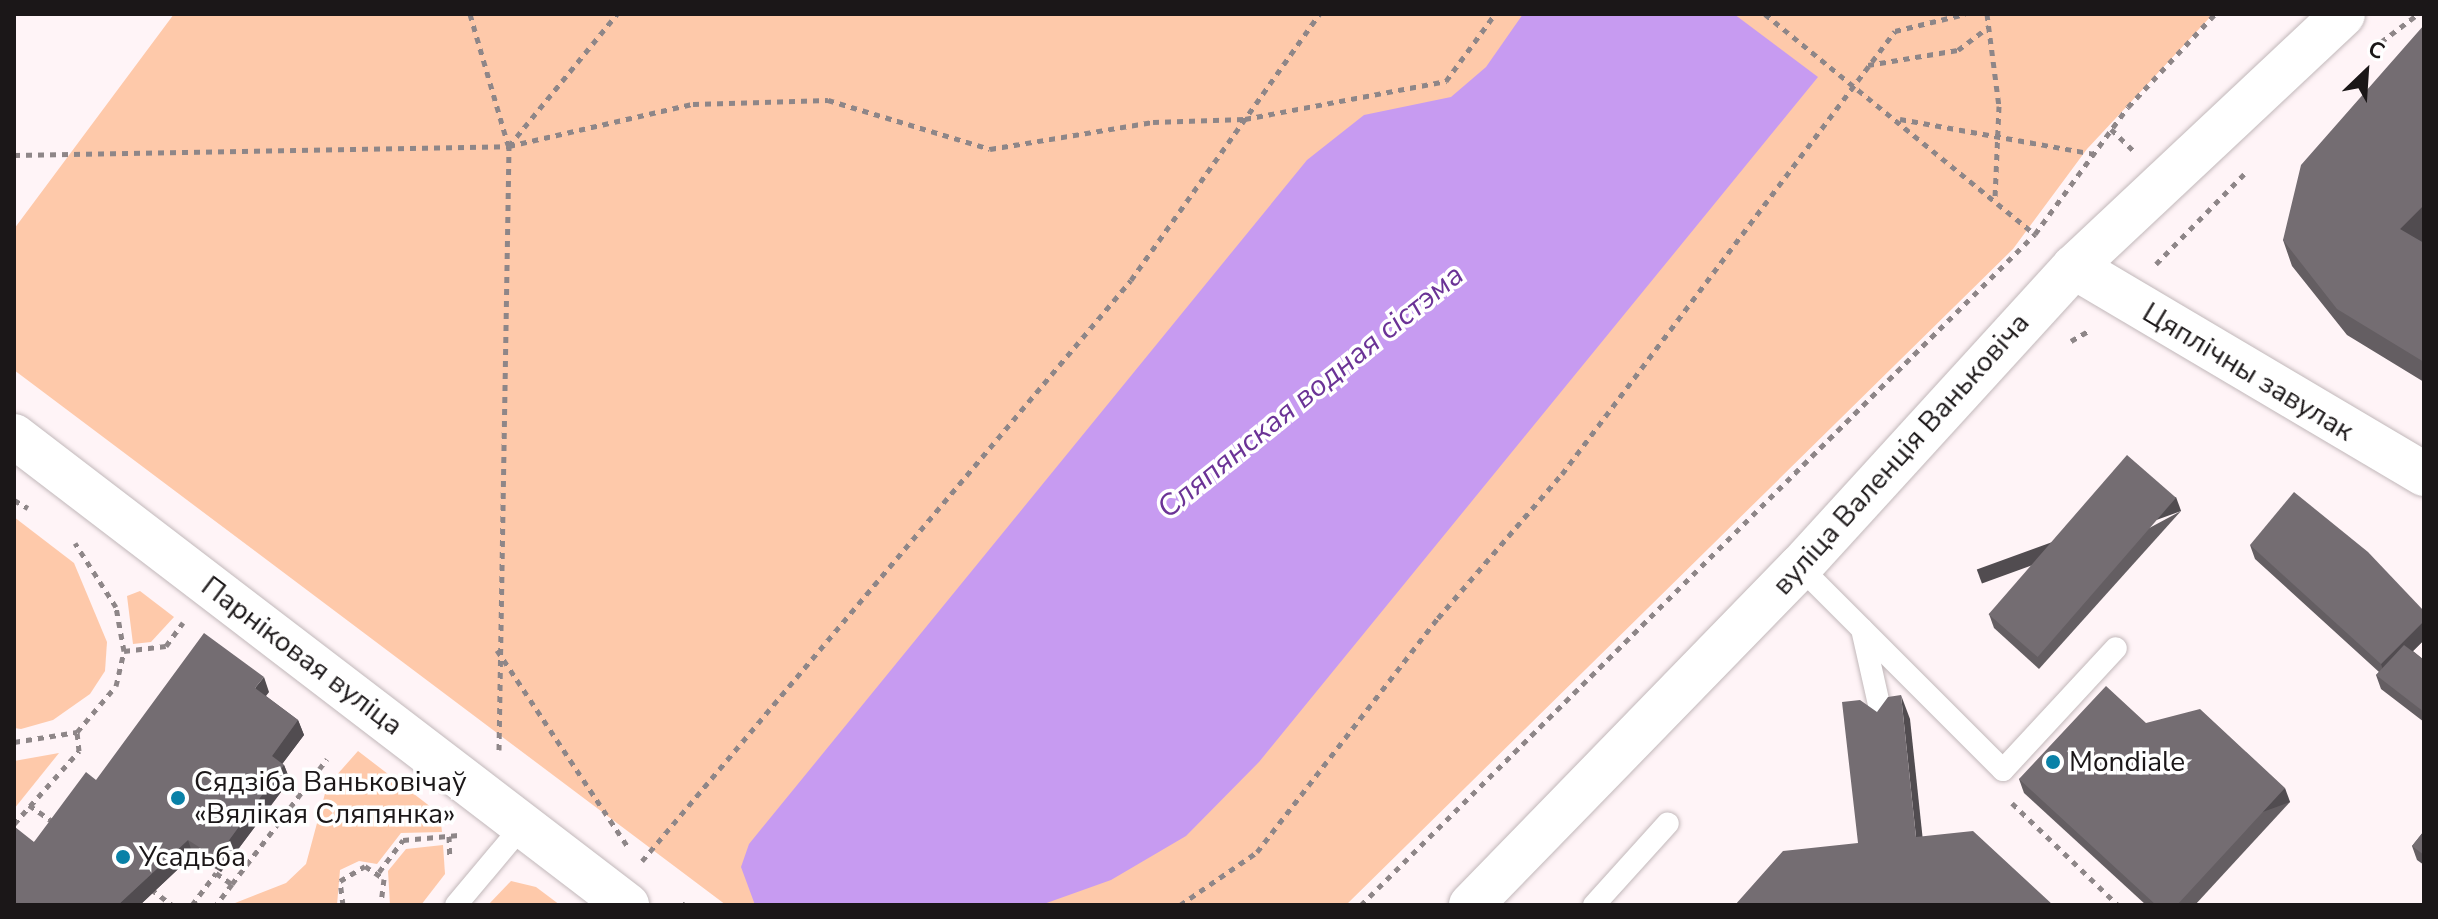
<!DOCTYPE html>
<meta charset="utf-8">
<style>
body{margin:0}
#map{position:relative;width:2438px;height:919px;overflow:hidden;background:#fff4f7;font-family:"Nunito Sans",sans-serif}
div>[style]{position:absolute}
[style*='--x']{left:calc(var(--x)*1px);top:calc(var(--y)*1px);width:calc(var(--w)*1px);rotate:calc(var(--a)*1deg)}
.green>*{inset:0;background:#fec9aa}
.water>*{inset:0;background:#c79bf1}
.path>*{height:5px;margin-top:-2.5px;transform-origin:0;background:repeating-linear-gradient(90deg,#8e8688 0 6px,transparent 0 12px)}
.roads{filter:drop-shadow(0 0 2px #c2b8ba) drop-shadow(0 0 2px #c2b8ba)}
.service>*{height:22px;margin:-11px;padding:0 11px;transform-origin:11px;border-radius:11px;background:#fff}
.minor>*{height:44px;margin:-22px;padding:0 22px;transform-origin:22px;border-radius:22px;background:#fff}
.tertiary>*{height:44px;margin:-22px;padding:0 22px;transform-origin:22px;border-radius:22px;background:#fff}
.wall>*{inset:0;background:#645e62}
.shaded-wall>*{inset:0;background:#514c50;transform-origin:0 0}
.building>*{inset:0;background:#746d72;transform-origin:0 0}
.dots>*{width:22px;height:22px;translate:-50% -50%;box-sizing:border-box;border:4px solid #fff;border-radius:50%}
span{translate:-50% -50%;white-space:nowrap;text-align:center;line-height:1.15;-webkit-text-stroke:7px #fff;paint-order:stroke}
.street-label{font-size:28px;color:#1b1718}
.poi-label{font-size:28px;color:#1b1718}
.left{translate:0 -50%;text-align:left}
.water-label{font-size:30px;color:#6b3396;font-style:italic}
.frame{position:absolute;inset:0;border:16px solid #1b1718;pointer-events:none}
.north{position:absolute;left:2326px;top:32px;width:80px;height:80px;-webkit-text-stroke:6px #fff;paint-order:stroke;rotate:25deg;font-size:22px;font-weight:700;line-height:32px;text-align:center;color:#1b1718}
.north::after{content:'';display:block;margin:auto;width:28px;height:36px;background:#1b1718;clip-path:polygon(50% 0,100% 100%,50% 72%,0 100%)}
</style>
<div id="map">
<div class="green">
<i style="clip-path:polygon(174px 14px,2213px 14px,2087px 149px,2013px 249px,1346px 905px,726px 905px,14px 370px,14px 229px)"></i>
<i style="clip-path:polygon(14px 517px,74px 563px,107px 642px,105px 671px,90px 694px,53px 720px,21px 729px,14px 728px)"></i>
<i style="clip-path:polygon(140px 591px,174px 617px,151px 642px,133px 644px,127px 596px)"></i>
<i style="clip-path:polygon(358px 751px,440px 814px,442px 832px,401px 833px,377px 864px,359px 861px,340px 870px,337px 905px,230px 905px,286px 883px,306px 864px,327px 786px)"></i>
<i style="clip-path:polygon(59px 753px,14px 809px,14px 761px)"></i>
<i style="clip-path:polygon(443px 845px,445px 874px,421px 905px,390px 905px,388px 871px,406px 849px)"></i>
<i style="clip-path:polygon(511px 881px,536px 887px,560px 905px,488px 905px)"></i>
</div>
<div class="water">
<i style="clip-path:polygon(1523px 14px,1734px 14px,1818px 77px,1259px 762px,1186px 836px,1111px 880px,1041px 905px,755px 905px,741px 867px,749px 844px,1307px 160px,1364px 115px,1451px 97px,1486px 67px)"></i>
</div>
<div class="path">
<i style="--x:470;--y:14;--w:136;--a:73.8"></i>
<i style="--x:1765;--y:14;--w:348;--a:39.2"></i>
<i style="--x:1987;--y:14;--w:93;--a:82.6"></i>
<i style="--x:1999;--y:106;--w:91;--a:92.5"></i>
<i style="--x:2381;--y:42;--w:46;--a:-37.1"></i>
<i style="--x:1868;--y:65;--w:91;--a:-9.5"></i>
<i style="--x:1958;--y:50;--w:39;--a:-37"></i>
<i style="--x:1900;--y:119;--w:197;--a:10.2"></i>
<i style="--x:2111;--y:129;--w:32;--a:44"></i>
<i style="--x:14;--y:155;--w:495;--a:-1"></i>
<i style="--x:509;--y:146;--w:189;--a:-12.9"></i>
<i style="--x:693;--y:104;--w:135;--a:-1.7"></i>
<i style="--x:828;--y:100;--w:169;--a:16.8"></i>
<i style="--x:990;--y:149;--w:165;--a:-9.4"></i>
<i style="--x:1153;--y:122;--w:92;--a:-1.9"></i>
<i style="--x:1245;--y:119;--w:205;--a:-10.7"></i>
<i style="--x:1446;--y:81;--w:83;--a:-53.8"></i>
<i style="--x:2156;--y:264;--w:126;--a:-45.6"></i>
<i style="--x:2071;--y:341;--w:22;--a:-30"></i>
<i style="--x:14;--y:500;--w:16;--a:30"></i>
<i style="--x:497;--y:650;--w:235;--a:56.4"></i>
<i style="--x:124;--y:651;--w:42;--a:-6.8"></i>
<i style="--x:166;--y:646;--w:29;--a:-54"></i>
<i style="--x:14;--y:742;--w:64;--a:-9"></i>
<i style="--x:77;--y:732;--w:60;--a:-49.7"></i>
<i style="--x:116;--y:686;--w:36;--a:-77"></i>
<i style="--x:124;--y:651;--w:45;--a:-100.3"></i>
<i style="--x:116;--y:607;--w:76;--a:-122.6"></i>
<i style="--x:499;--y:750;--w:604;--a:-89.05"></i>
<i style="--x:509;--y:146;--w:171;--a:-50.7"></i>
<i style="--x:2012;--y:803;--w:147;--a:43.9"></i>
<i style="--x:29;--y:805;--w:29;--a:35"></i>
<i style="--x:14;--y:824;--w:98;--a:-48.3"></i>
<i style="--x:79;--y:751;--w:19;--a:-96"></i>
<i style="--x:449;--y:836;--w:23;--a:88"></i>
<i style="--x:642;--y:861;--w:759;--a:-49.91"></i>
<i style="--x:1131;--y:280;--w:326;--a:-54.7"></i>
<i style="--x:379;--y:872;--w:40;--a:-53"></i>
<i style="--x:403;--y:840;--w:56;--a:-5.1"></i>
<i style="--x:232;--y:884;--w:157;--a:-52.8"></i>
<i style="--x:151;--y:889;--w:26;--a:37"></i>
<i style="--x:682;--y:903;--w:3;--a:45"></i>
<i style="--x:192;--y:905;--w:40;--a:-53"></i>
<i style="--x:216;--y:873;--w:19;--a:35"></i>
<i style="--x:232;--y:884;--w:26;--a:127"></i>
<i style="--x:343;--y:905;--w:24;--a:-97"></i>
<i style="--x:340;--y:881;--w:29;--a:-31"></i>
<i style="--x:365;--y:866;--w:23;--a:34"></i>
<i style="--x:384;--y:879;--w:26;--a:97"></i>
<i style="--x:1180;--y:905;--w:93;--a:-34.5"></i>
<i style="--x:1257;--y:852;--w:296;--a:-52.3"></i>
<i style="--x:1438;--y:618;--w:190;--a:-49.3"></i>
<i style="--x:1562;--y:474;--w:554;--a:-53.07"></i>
<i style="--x:1895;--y:31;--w:72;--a:-13.7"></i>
<i style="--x:1361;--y:905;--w:951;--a:-44.87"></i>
<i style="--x:2035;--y:234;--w:157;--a:-53.8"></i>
<i style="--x:2128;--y:107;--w:127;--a:-46.9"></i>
</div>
<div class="roads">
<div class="service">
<i style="--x:1800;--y:567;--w:287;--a:45"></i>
<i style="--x:2003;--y:770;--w:166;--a:-47.2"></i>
<i style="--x:1862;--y:629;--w:95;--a:77.3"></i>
<i style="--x:456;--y:905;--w:106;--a:-50"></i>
<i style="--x:1594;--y:905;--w:110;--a:-47.9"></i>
</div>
<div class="minor">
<i style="--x:2074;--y:267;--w:407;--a:30.6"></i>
<i style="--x:1471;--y:905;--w:472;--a:-45.8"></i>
<i style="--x:1800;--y:567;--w:406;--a:-47.6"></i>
<i style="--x:2074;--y:267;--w:369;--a:-43.2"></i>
</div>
<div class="tertiary">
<i style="--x:14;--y:436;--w:772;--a:37.42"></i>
</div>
</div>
<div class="wall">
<i style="clip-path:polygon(2424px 25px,2424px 240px,2422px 242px,2424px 243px,2424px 382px,2347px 335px,2292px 266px,2283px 240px)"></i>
<i style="clip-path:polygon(2181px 511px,2039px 669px,1994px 628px,1989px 614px)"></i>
<i style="clip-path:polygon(2250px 545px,2424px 611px,2424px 640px,2413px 651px,2424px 660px,2424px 722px,2381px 689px,2376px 675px,2379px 672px,2255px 559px)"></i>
<i style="clip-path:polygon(269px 692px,266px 696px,298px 720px,304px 735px,282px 764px,284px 765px,290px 780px,221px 872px,193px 855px,140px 905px,14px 905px,34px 842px)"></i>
<i style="clip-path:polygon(2146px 723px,2290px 802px,2195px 905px,2146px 905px,2024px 793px,2019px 779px)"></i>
<i style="clip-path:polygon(2424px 831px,2424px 865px,2417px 860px,2412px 846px)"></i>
</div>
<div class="shaded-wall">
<i style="clip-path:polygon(2424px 205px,2424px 240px,2410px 254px,2400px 229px)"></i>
<i style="left:2176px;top:497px;width:15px;height:212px;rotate:70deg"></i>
<i style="clip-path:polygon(2424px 621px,2424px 640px,2386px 678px,2381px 664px)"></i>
<i style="clip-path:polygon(264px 677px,269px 692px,260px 702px,255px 688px)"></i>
<i style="clip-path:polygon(1901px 695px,1910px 719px,1925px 860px,1916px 837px)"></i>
<i style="clip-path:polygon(298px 720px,304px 735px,277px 771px,272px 756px)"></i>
<i style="clip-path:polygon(284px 765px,290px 780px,221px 872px,216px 858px)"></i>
<i style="left:2285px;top:788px;width:15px;height:159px;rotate:70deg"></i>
<i style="clip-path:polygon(188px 840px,193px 855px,140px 905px,118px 905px)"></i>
</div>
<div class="building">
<i style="clip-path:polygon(2424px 25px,2424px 205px,2400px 229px,2424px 243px,2424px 362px,2337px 309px,2283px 240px,2301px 165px)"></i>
<i style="left:2127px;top:455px;width:65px;height:211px;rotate:41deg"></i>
<i style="clip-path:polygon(2294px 492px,2368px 552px,2424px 611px,2424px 621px,2381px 664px,2250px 545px)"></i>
<i style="clip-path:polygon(204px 633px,264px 677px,255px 688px,298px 720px,272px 756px,284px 765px,216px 858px,188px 840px,118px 905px,14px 905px,14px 829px,15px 827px,34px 842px,86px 772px,96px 780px)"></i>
<i style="clip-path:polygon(2404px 645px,2424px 660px,2424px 712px,2376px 675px)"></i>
<i style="clip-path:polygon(2106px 686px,2146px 723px,2200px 709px,2285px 788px,2177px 905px,2156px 905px,2019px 779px)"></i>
<i style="clip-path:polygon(1901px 695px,1916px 837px,1973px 831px,2053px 905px,1735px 905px,1783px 851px,1858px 843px,1842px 702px,1860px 700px,1877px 712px,1888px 697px)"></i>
<i style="clip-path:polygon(2424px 831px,2424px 855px,2412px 846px)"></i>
</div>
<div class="dots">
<i style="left:2053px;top:762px;background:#0981a7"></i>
<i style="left:178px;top:798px;background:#0981a7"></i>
<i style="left:123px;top:857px;background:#0981a7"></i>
</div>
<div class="street-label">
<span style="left:2248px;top:372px;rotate:31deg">Цяплічны завулак</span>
<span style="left:1901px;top:454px;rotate:-48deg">вуліца Валенція Ваньковіча</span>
<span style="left:302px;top:656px;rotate:37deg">Парніковая вуліца</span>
</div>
<div class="poi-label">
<span class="left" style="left:2069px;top:762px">Mondiale</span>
<span class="left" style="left:194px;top:798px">Сядзіба Ваньковічаў<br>«Вялікая Сляпянка»</span>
<span class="left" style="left:139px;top:857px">Усадьба</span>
</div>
<div class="water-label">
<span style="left:1311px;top:392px;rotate:-39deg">Сляпянская водная сістэма</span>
</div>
<div class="frame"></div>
<div class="north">С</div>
</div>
